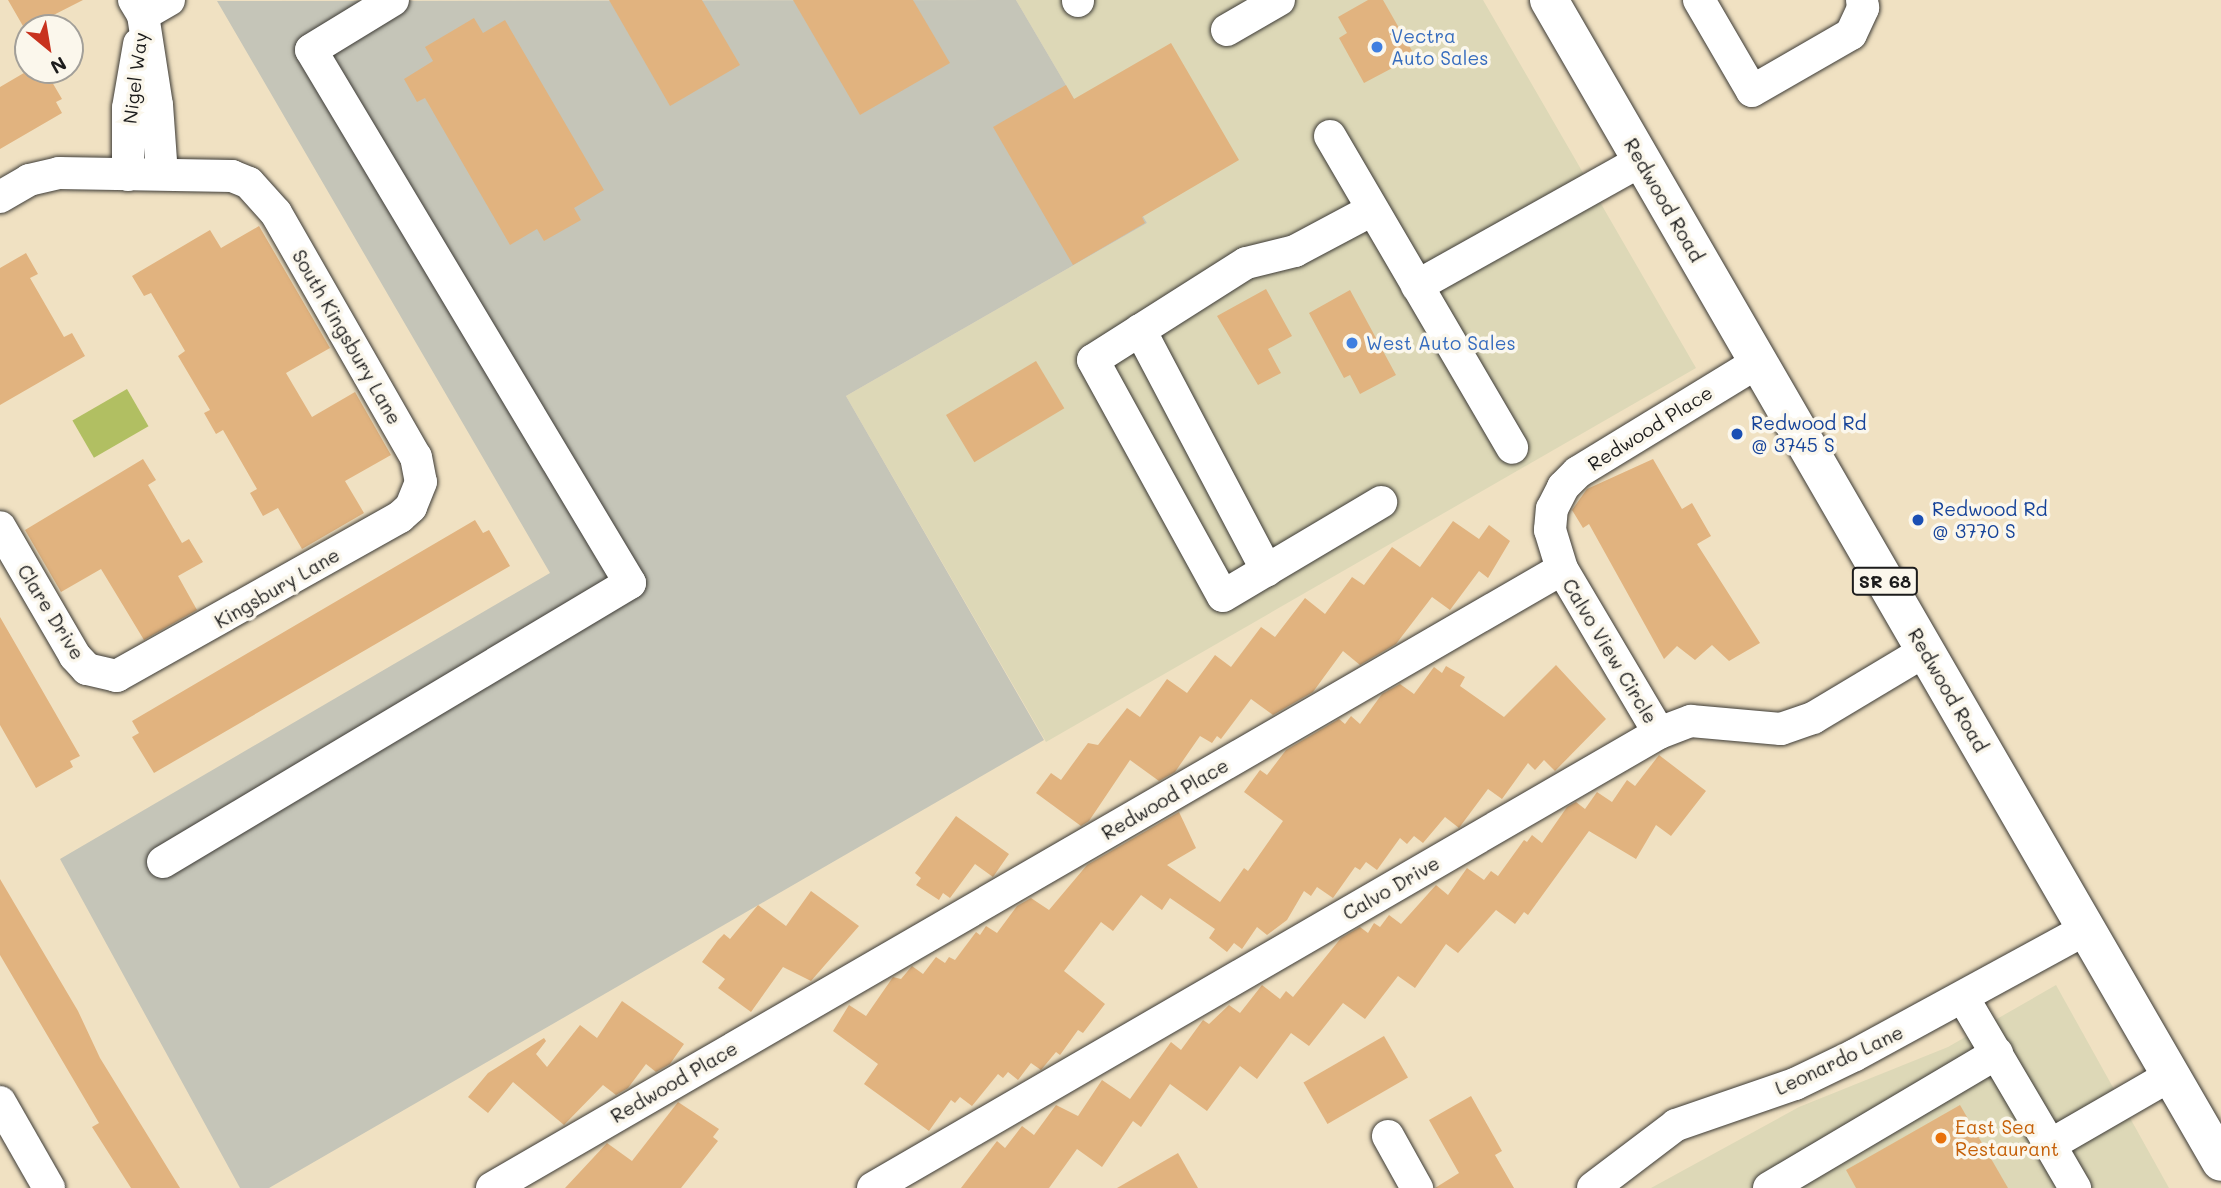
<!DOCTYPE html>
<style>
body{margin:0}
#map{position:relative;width:2221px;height:1188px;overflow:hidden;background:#f0e1c2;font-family:Mali,sans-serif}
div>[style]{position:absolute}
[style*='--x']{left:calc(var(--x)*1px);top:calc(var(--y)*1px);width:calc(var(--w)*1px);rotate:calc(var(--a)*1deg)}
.built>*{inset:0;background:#ddd8b7}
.industrial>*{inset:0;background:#c5c5b8}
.green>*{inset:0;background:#b1bf62;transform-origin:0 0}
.building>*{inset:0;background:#e1b37f;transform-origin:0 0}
.roads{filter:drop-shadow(0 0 2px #3c3a35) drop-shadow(0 0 2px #3c3a35)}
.minor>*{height:32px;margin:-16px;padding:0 16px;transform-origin:16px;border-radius:16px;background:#fff}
.major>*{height:38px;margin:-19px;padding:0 19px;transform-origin:19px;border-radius:19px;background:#fff}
.dots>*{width:19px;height:19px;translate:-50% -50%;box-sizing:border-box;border:4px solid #fbf7ec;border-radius:50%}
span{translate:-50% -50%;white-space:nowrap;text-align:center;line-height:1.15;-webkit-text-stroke:7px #fbf7ec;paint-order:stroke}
.shield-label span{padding:2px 5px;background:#fbf7ec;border:2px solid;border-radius:5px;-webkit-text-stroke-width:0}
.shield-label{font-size:18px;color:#1c1c1c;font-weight:700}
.shop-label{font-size:19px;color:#366cbe}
.left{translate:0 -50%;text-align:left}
.street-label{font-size:19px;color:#1c1c1c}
.transit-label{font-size:19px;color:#164399}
.food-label{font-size:19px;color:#c56008}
.north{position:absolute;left:14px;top:14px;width:70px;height:70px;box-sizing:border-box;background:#fbf7ec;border:2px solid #a29f99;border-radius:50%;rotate:150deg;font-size:19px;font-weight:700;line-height:28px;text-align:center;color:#1c1c1c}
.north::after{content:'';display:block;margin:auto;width:24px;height:32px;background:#c8321e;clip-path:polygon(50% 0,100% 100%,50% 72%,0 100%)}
</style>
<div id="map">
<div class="built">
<i style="clip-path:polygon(1016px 0,1483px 0,1696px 368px,1046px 742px,846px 396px,1147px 223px)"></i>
<i style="clip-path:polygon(2056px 985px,2169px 1188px,1651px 1188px,1799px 1107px,1948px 1047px)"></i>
</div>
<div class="industrial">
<i style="clip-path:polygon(1016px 0,1147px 223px,846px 396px,1044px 740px,269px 1188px,240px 1188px,60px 859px,550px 573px,217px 1px)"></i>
</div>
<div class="green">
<i style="left:127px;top:389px;width:43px;height:63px;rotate:60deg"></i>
</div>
<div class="building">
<i style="clip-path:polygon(8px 0,83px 0,28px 28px,27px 33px)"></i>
<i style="clip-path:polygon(609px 0,702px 0,740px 65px,670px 106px)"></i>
<i style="clip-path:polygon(793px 0,913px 0,950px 63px,860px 115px)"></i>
<i style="clip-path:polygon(1368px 0,1383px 0,1415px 56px,1364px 83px,1339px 38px,1347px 33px,1338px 17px)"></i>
<i style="clip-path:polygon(474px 18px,483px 33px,505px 20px,604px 190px,574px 208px,581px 220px,544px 241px,537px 229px,510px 245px,425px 98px,417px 102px,404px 79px,433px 61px,425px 47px)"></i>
<i style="clip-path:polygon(1171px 43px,1239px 160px,1142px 217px,1145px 223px,1073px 265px,993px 127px,1066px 85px,1074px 99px)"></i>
<i style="clip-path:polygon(29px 70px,45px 70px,62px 99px,56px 102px,62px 113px,0 149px,0 87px)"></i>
<i style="clip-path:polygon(259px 226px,330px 348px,286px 373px,312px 417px,355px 392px,391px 455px,345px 481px,364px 513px,302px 549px,278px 508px,263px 516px,250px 493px,257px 489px,223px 430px,216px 434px,204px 413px,210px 410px,178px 356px,185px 351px,151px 293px,144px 296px,132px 276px,210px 230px,221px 248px)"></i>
<i style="clip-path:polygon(26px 253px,38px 274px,30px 278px,64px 337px,72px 333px,85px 356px,0 405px,0 268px)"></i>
<i style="clip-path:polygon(1266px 289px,1292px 336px,1268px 349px,1281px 373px,1258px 385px,1217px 316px)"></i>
<i style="clip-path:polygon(1350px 290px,1396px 375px,1360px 394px,1350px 375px,1344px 378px,1309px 313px)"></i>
<i style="left:1036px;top:361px;width:55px;height:105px;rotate:59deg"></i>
<i style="clip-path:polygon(143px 459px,156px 480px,148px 485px,182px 543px,189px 539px,203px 562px,178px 576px,197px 610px,144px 640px,101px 569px,61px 592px,25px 530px)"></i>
<i style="clip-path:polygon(1653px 459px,1682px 509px,1692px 503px,1711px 536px,1697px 544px,1760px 643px,1729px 661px,1712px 645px,1695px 660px,1677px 646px,1664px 659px,1589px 524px,1583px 528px,1572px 510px,1587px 489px)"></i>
<i style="clip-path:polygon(475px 520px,483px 533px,489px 530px,510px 566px,154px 773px,132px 737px,139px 733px,132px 721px)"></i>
<i style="clip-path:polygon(1453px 521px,1479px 539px,1489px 525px,1510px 541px,1488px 578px,1479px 571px,1450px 610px,1432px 597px,1396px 644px,1360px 665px,1343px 651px,1313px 692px,1273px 715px,1251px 699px,1221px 739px,1217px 736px,1212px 743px,1200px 736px,1175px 772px,1159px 781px,1130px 760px,1089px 821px,1081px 826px,1036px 793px,1051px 773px,1061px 780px,1088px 743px,1098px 745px,1127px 708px,1140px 717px,1167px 679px,1187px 693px,1215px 655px,1231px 667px,1261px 627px,1275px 637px,1305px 598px,1325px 614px,1352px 577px,1364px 585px,1392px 547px,1420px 567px)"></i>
<i style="clip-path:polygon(0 617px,80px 756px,70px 761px,73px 767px,36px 788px,0 725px)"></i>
<i style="clip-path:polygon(1556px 665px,1606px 719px,1555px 771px,1544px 760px,1535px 770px,1528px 763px,1502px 799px,1488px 789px,1459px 828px,1445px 817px,1423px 843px,1414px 836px,1407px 844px,1400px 838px,1377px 870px,1366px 862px,1360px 870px,1355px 867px,1333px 898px,1317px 887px,1311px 896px,1304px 891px,1287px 920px,1267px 935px,1257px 927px,1242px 949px,1234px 943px,1227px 952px,1209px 938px,1215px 929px,1170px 898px,1162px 910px,1141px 895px,1113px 931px,1101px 922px,1064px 971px,1105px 1004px,1083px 1033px,1078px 1030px,1060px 1055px,1056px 1052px,1041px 1070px,1031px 1063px,1018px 1080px,1008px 1072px,1003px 1078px,998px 1074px,972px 1106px,960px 1097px,955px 1103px,951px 1100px,929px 1131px,864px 1084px,878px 1064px,833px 1031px,849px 1005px,866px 1016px,893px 977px,901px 979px,912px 966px,923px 974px,936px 957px,945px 963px,949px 957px,955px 960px,976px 932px,980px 935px,986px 926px,997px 933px,1017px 906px,1031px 898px,1049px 910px,1087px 865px,1179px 812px,1196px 848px,1167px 865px,1220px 902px,1244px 868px,1248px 871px,1283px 821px,1244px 792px,1260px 770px,1267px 775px,1286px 750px,1339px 719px,1345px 724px,1351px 716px,1360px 724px,1382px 694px,1400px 684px,1414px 694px,1434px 667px,1442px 673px,1446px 666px,1465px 677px,1460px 686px,1504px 717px)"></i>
<i style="clip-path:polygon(1659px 755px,1706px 791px,1671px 836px,1656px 825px,1636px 859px,1589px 831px,1528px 915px,1524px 912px,1515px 924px,1496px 910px,1458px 953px,1446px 944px,1415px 988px,1398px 976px,1365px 1019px,1343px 1003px,1309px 1046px,1291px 1033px,1257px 1079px,1240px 1066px,1207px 1111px,1170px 1084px,1141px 1127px,1133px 1121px,1102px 1167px,1077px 1149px,1049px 1188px,961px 1188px,997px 1141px,1005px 1148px,1022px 1126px,1034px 1135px,1056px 1105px,1078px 1116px,1102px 1080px,1130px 1099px,1171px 1042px,1181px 1050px,1203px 1020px,1209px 1024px,1229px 1005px,1240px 1013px,1262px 985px,1280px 999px,1286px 991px,1293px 997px,1341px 938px,1360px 927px,1368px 933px,1374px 923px,1380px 927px,1389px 915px,1401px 924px,1436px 885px,1448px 895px,1467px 868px,1484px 880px,1491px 871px,1498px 876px,1524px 840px,1527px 842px,1532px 835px,1542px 843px,1567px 807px,1576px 802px,1585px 809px,1597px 792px,1612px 802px,1627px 780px,1635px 786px)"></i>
<i style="clip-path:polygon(956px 816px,1009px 854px,993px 877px,975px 864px,950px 898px,943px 893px,939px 900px,916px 885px,921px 878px,915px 873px)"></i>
<i style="clip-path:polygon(0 879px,78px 1011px,100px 1058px,180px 1188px,131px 1188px,92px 1127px,99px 1123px,0 955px)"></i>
<i style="clip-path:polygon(811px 891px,859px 926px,811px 981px,783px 967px,751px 1012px,718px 988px,725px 979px,702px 962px,718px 940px,724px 934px,730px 939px,758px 905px,786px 926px)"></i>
<i style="clip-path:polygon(622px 1001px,684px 1044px,670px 1064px,656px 1072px,646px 1064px,628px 1088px,616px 1095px,603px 1085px,564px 1125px,513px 1082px,488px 1113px,468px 1097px,488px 1073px,544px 1038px,546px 1041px,536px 1054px,547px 1067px,580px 1025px,597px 1038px)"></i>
<i style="left:1384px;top:1036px;width:48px;height:93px;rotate:60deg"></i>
<i style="clip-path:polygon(1471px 1096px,1502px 1151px,1495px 1155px,1514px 1188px,1435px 1188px,1459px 1173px,1429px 1120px)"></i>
<i style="clip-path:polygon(678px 1102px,719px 1129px,713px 1137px,718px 1141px,681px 1188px,565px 1188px,607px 1143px,632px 1161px)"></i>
<i style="clip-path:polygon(1960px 1105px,2008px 1188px,1856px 1188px,1846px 1170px)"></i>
<i style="clip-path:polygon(1178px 1153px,1198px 1188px,1117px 1188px)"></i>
</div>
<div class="roads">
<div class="minor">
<i style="--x:134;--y:0;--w:17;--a:59"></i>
<i style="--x:143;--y:15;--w:91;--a:81.2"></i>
<i style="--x:157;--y:105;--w:69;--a:85.9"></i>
<i style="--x:1078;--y:0;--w:1;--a:90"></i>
<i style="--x:1699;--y:0;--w:105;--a:59.8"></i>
<i style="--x:1752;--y:91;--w:114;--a:-29.9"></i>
<i style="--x:1851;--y:34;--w:29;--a:-65"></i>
<i style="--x:1863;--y:8;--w:8;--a:-97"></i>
<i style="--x:143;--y:15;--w:30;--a:-30"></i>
<i style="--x:1227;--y:30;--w:60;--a:-30"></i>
<i style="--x:1330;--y:136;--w:361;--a:59.7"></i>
<i style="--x:128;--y:175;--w:67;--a:-90"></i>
<i style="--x:128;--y:108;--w:65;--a:-80.2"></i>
<i style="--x:0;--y:197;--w:34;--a:-30"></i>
<i style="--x:29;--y:180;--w:31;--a:-13"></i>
<i style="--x:59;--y:173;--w:173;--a:1"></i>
<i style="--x:232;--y:176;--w:18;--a:22"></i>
<i style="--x:249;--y:183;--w:40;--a:48"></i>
<i style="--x:276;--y:213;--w:281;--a:60.2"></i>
<i style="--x:416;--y:457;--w:25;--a:79"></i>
<i style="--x:421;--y:482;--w:27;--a:112"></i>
<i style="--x:411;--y:507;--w:15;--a:138"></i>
<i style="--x:400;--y:517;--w:325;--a:150.7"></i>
<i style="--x:117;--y:676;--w:31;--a:-167"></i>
<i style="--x:87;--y:669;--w:18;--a:-133"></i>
<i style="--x:75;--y:656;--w:149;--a:-120.2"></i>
<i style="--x:1372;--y:210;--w:87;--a:152"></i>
<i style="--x:1295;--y:251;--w:50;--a:166.2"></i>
<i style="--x:1246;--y:263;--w:181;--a:147.6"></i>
<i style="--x:1093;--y:360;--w:269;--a:61.2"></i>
<i style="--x:1223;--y:596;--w:184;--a:-30.7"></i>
<i style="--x:1417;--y:286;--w:257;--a:-29.2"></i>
<i style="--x:1140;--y:330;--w:272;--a:62.2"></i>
<i style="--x:1659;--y:733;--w:191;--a:-120.6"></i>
<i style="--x:1562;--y:569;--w:41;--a:-107.1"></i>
<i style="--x:1550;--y:530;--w:21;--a:-85"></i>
<i style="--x:1552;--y:509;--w:25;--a:-63"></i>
<i style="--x:1563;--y:487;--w:21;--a:-45"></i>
<i style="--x:1578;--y:472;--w:211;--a:-31.4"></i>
<i style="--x:163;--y:862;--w:544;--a:-30.86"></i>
<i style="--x:630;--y:583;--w:621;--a:-120.9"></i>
<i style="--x:311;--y:50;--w:96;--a:-31.4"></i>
<i style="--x:1964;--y:999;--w:169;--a:59.5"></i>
<i style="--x:2050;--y:1145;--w:140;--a:-30"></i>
<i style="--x:0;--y:1102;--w:99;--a:60.3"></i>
<i style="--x:1388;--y:1136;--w:60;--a:60.9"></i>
<i style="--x:2050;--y:1145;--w:50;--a:59.8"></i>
<i style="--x:492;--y:1188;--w:1236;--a:-30.05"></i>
<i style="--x:873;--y:1188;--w:908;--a:-30.07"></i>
<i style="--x:1659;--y:733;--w:34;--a:-21"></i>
<i style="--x:1691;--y:721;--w:90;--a:5.1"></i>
<i style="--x:1781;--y:729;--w:34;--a:-19"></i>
<i style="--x:1813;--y:718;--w:131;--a:-30.9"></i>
<i style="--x:1593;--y:1188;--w:104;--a:-37.2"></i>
<i style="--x:1676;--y:1125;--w:126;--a:-19"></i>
<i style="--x:1795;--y:1084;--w:67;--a:-25.8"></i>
<i style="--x:1855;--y:1055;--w:263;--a:-28.6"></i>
<i style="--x:1769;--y:1188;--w:265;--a:-30.6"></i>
</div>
<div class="major">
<i style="--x:1549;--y:0;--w:1342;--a:59.96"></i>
</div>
</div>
<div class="dots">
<i style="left:1377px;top:47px;background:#3f7fe0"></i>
<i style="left:1352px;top:343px;background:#3f7fe0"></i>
<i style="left:1737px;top:434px;background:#1a4fb4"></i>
<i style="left:1918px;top:520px;background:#1a4fb4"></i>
<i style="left:1941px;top:1138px;background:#e8710a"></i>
</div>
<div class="shield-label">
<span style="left:1885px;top:581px">SR 68</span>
</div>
<div class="shop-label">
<span class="left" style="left:1391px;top:47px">Vectra<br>Auto Sales</span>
<span class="left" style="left:1366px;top:343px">West Auto Sales</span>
</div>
<div class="street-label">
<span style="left:135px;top:78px;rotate:-83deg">Nigel Way</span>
<span style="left:1664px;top:200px;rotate:60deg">Redwood Road</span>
<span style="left:347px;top:337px;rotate:60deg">South Kingsbury Lane</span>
<span style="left:1650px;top:428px;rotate:-32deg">Redwood Place</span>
<span style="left:277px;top:588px;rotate:-30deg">Kingsbury Lane</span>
<span style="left:51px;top:612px;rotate:58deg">Clare Drive</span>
<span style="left:1610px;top:651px;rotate:59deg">Calvo View Circle</span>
<span style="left:1948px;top:690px;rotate:60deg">Redwood Road</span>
<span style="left:1165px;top:799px;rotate:-30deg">Redwood Place</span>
<span style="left:1391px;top:888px;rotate:-30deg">Calvo Drive</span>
<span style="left:1839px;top:1060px;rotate:-25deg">Leonardo Lane</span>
<span style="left:674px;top:1082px;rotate:-30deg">Redwood Place</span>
</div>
<div class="transit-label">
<span class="left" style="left:1751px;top:434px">Redwood Rd<br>@ 3745 S</span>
<span class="left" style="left:1932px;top:520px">Redwood Rd<br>@ 3770 S</span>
</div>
<div class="food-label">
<span class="left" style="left:1955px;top:1138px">East Sea<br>Restaurant</span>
</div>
<div class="north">N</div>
</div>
